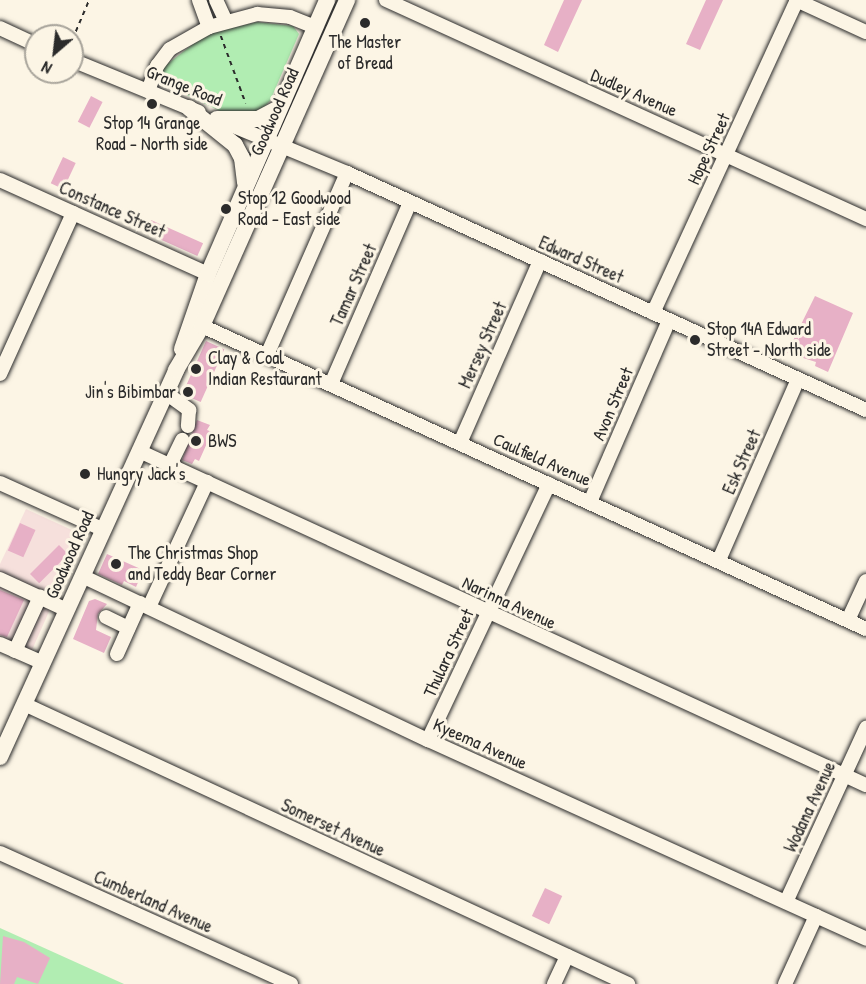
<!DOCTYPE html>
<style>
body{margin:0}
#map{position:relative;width:866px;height:984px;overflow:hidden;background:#fcf5e5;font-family:"Patrick Hand",sans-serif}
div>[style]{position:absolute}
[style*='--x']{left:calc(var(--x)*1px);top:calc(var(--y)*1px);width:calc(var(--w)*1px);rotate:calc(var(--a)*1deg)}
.built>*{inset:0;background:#f6e0dc}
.green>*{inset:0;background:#b1edb2}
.building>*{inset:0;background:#e7b0c6;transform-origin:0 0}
.path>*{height:1.5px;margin-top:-0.75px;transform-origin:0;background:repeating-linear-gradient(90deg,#2b2b2b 0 4.5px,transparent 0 9px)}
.roads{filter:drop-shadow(0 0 2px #2b2b2b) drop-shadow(0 0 2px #2b2b2b)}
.minor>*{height:14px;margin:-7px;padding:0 7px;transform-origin:7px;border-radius:7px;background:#fcf5e5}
.major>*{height:16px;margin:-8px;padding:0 8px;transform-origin:8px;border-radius:8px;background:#fcf5e5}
.dots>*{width:16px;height:16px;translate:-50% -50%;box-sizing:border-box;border:3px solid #fcf5e5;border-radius:50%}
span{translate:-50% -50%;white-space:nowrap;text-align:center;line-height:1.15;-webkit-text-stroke:6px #fcf5e5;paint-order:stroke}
.poi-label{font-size:18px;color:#2b2b2b}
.left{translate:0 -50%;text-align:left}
.right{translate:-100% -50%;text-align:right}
.street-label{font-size:18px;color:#2b2b2b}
.north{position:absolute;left:24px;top:24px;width:60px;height:60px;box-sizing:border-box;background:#fcf5e5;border:2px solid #a8a49b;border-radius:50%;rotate:208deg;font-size:16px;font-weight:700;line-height:24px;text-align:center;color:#2b2b2b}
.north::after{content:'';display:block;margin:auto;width:21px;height:27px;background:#2b2b2b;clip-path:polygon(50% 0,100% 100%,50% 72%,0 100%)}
</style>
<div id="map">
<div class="built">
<i style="clip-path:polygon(26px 509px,83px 535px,27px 661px,0 648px,0 564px)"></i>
</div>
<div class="green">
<i style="clip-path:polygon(257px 22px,293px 26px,299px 34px,270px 101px,258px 113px,220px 111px,160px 82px,159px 73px,166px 65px,206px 34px)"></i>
<i style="clip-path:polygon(0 928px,124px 984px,0 984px)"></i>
</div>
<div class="building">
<i style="clip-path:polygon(564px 0,582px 0,558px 52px,544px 45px)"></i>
<i style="clip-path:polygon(706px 0,723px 0,700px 50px,686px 44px)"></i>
<i style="left:91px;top:96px;width:13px;height:29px;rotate:27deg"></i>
<i style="left:63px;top:157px;width:14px;height:29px;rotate:25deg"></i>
<i style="left:151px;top:220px;width:57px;height:14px;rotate:24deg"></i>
<i style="clip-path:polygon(815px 296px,853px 313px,828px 372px,815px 366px,816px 362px,787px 353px)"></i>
<i style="left:206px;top:341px;width:20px;height:58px;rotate:24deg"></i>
<i style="clip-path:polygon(197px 420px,210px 425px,207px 430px,212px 432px,199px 461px,195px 459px,192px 464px,182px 460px)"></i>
<i style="left:20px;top:523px;width:17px;height:30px;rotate:24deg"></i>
<i style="left:59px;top:545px;width:13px;height:41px;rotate:45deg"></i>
<i style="clip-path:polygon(107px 554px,152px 574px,148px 582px,140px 578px,136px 587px,124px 581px,122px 585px,98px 574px)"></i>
<i style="clip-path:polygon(0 590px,24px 600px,7px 637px,0 635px)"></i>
<i style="clip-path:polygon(95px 599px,107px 604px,98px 614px,96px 630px,111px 637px,104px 653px,73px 639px,89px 601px)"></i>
<i style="left:545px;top:888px;width:19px;height:31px;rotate:25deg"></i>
<i style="clip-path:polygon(3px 936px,24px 942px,50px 958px,38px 984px,17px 977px,14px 984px,0 984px)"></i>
</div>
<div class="path">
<i style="--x:221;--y:36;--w:72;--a:69.8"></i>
<i style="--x:72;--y:40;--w:43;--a:-67"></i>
<i style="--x:164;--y:82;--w:31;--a:25"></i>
<i style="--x:199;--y:98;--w:20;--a:24"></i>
</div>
<div class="roads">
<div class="minor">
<i style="--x:199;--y:0;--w:29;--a:70"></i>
<i style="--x:216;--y:0;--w:23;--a:65"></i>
<i style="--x:386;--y:0;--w:528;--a:24.52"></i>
<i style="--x:796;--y:0;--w:77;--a:24.6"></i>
<i style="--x:0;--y:28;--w:40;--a:25"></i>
<i style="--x:72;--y:60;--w:137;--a:22.3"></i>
<i style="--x:148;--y:91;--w:27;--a:-70"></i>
<i style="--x:157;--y:66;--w:21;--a:-53"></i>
<i style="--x:170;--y:49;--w:45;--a:-29.4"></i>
<i style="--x:209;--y:27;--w:50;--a:-15.2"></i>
<i style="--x:257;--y:14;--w:33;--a:5"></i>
<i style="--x:290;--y:17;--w:27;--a:22"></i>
<i style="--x:219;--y:120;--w:139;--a:22.5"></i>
<i style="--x:347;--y:173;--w:571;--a:24.54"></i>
<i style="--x:0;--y:180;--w:228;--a:24.3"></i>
<i style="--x:653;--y:313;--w:345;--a:-65.3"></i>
<i style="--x:202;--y:326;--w:730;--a:24.53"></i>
<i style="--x:267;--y:355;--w:199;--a:-66.3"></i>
<i style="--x:0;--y:374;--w:177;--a:-65.6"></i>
<i style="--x:331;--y:384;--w:198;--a:-66.5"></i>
<i style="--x:166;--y:393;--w:29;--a:36"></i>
<i style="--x:189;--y:410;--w:16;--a:94"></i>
<i style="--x:460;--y:443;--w:199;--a:-66.3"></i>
<i style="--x:139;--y:451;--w:800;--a:24.68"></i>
<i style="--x:170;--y:465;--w:28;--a:-64"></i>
<i style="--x:0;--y:483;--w:114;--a:24.3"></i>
<i style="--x:590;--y:502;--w:198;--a:-66.5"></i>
<i style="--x:719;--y:560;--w:197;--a:-66.4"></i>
<i style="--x:82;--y:576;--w:383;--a:25.4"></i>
<i style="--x:428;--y:740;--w:481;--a:24.4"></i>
<i style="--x:0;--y:579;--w:74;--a:24.8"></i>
<i style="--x:149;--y:607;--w:138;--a:-65.1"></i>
<i style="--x:106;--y:617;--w:25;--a:26"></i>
<i style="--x:848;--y:620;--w:43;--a:-65.2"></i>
<i style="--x:0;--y:644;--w:47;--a:23.8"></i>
<i style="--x:15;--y:651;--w:60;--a:-65.2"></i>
<i style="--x:117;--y:654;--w:56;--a:-65.7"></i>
<i style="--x:24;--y:704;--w:666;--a:24.87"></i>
<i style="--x:428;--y:740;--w:283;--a:-64.7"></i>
<i style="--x:0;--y:853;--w:319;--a:24.2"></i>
<i style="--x:786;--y:902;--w:192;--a:-65.3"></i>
<i style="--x:554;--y:984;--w:31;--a:-65"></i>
<i style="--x:785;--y:984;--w:75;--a:-65.5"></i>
</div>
<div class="major">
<i style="--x:189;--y:108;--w:59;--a:38.8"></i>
<i style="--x:235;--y:145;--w:15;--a:62"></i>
<i style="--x:242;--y:158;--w:25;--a:83"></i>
<i style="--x:217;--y:119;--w:41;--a:0"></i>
<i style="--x:258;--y:119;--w:24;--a:-28"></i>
<i style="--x:182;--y:349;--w:79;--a:-70.9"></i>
<i style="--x:208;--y:274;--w:299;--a:-66.5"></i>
<i style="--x:0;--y:757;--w:425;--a:-65.5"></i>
<i style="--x:176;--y:370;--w:51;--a:-59.4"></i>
<i style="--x:202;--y:326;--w:357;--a:-66"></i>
</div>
</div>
<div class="dots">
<i style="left:365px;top:23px;background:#2b2b2b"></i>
<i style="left:152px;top:104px;background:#2b2b2b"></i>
<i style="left:226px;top:209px;background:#2b2b2b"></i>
<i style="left:695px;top:340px;background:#2b2b2b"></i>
<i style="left:196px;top:369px;background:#2b2b2b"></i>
<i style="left:188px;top:392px;background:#2b2b2b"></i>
<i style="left:196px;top:441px;background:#2b2b2b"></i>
<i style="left:85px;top:474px;background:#2b2b2b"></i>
<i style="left:116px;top:564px;background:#2b2b2b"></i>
</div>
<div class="poi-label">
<span style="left:365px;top:53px">The Master<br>of Bread</span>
<span style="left:152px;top:134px">Stop 14 Grange<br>Road - North side</span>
<span class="left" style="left:238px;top:209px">Stop 12 Goodwood<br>Road - East side</span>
<span class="left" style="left:707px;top:340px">Stop 14A Edward<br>Street - North side</span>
<span class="left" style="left:208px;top:369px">Clay &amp; Coal<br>Indian Restaurant</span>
<span class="right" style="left:176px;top:392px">Jin's Bibimbar</span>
<span class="left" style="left:208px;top:441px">BWS</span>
<span class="left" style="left:97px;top:474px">Hungry Jack's</span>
<span class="left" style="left:128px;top:564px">The Christmas Shop<br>and Teddy Bear Corner</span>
</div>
<div class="street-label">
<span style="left:184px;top:86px;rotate:22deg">Grange Road</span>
<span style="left:634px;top:93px;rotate:24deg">Dudley Avenue</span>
<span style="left:275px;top:112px;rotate:-66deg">Goodwood Road</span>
<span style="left:709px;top:149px;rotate:-65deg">Hope Street</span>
<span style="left:112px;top:210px;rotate:24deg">Constance Street</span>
<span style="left:581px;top:260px;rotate:24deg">Edward Street</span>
<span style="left:354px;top:285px;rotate:-66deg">Tamar Street</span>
<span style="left:483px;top:345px;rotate:-66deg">Mersey Street</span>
<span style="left:613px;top:404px;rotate:-67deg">Avon Street</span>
<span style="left:542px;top:460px;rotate:24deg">Caulfield Avenue</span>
<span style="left:742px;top:462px;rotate:-66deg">Esk Street</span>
<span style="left:70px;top:555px;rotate:-66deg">Goodwood Road</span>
<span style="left:509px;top:603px;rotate:25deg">Narinna Avenue</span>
<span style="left:449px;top:653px;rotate:-65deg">Thulara Street</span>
<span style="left:480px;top:744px;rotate:24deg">Kyeema Avenue</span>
<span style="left:810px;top:807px;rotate:-65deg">Wodana Avenue</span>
<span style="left:333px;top:828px;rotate:25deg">Somerset Avenue</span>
<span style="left:153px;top:902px;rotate:24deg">Cumberland Avenue</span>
</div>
<div class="north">N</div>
</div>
